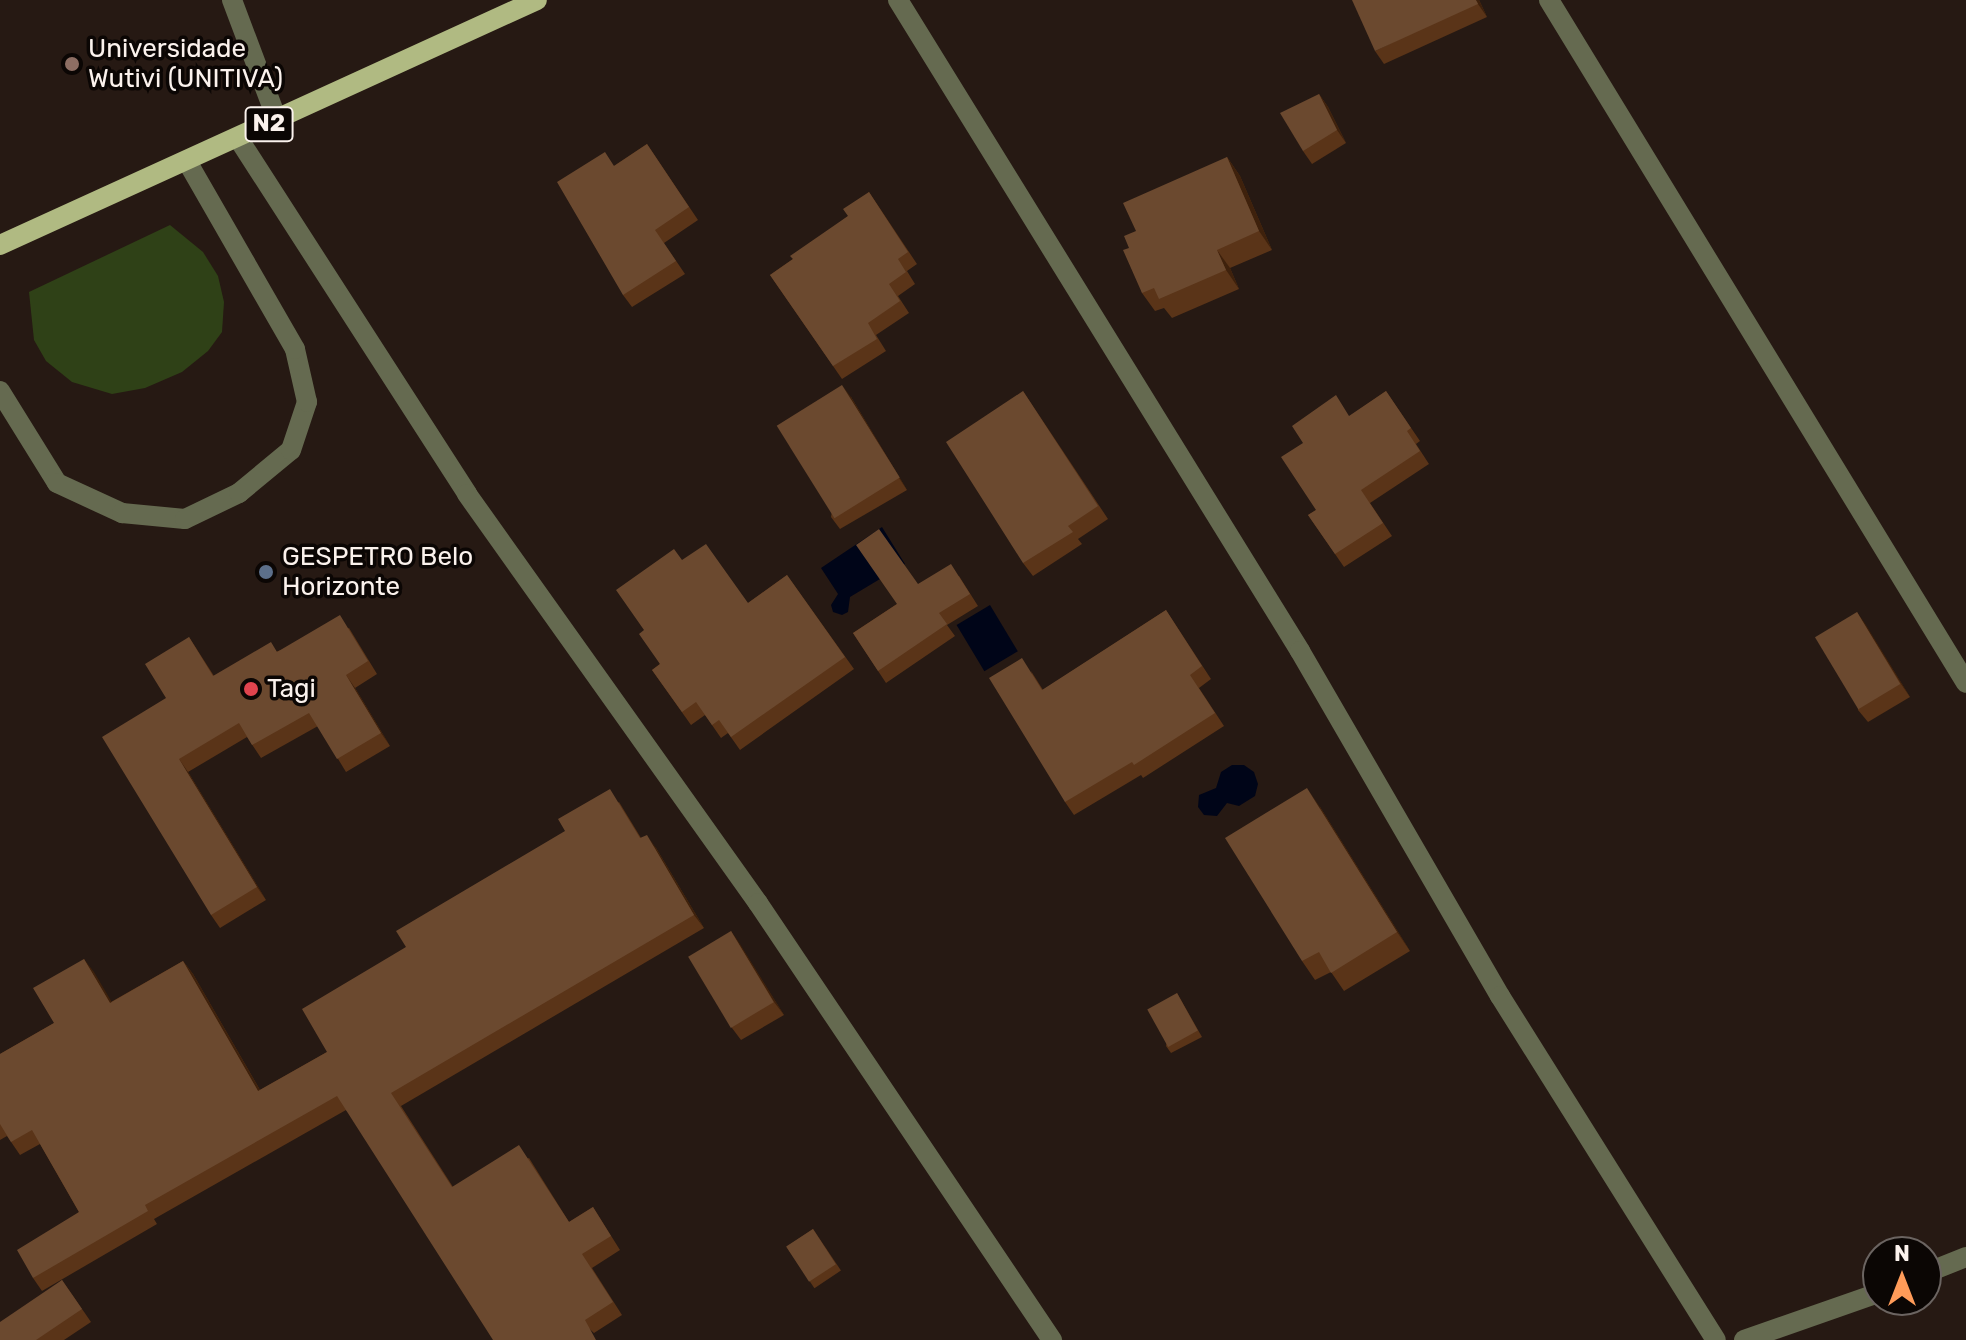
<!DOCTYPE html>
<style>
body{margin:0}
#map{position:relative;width:1966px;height:1340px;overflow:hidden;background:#261913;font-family:Rubik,sans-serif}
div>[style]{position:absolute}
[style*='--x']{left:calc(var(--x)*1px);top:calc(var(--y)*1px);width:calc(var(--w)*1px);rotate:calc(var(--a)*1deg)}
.green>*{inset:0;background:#2f4117}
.water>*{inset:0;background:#000518;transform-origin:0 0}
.minor>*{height:20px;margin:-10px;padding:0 10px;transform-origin:10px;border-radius:10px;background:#656a50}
.major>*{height:20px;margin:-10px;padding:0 10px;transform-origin:10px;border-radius:10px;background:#b0ba82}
.wall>*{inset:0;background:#5a3418;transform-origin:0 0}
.shaded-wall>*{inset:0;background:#3e210c}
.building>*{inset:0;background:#6b492f;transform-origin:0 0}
.dots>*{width:22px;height:22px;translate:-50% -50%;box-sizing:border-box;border:4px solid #0b0604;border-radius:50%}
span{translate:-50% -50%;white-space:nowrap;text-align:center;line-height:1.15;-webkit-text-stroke:7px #0b0604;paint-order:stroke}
.shield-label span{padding:2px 6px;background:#0b0604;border:2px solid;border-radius:6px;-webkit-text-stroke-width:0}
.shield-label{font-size:24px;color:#fbf2ed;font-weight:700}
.poi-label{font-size:26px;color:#fbf2ed}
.left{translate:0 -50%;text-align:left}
.north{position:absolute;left:1862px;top:1236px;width:80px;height:80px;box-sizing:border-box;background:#0b0604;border:2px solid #6b6461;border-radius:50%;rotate:0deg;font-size:22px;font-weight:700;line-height:32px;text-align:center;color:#fbf2ed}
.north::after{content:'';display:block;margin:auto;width:28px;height:36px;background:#ff9b59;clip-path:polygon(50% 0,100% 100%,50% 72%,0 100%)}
</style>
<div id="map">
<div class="green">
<i style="clip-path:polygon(170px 225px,203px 252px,218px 276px,224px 302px,222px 332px,208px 351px,182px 372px,145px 388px,112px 394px,72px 382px,46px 361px,34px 340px,29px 292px)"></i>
</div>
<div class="water">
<i style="clip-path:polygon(882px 527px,905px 564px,850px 597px,848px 612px,842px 615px,833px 612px,831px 605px,838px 594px,821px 568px)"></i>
<i style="left:990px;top:605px;width:54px;height:39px;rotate:59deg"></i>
<i style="clip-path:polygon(1232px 765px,1244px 765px,1254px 772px,1258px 784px,1255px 796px,1239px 806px,1227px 803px,1217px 816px,1204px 815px,1198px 807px,1199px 795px,1216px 788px,1221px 772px)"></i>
</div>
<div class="minor">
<i style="--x:232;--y:0;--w:128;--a:69.4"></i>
<i style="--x:898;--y:0;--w:765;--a:58.3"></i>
<i style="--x:1300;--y:651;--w:399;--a:59.9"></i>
<i style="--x:1500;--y:996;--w:406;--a:57.9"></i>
<i style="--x:1549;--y:0;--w:800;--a:58.59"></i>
<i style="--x:238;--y:138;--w:423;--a:57.2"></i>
<i style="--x:467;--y:494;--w:502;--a:54.57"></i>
<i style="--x:758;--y:903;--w:527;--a:56.07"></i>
<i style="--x:0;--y:391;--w:108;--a:58.2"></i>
<i style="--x:57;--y:483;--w:72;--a:24.8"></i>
<i style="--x:122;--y:513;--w:63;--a:5.4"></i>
<i style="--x:185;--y:519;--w:60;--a:-25.7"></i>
<i style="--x:239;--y:493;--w:67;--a:-39.6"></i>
<i style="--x:291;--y:450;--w:51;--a:-71.6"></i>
<i style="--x:307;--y:402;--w:54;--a:-102.8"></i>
<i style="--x:295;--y:349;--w:217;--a:-119.9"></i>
<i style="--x:1926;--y:1273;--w:43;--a:-21.8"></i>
<i style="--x:1744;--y:1340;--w:142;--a:-19.3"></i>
</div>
<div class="major">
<i style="--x:0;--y:245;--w:590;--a:-24.52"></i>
</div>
<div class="wall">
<i style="clip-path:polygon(1479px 0,1487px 17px,1384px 64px,1375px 51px)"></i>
<i style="clip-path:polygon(1319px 94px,1328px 107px,1346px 143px,1312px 164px,1303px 151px)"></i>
<i style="clip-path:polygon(647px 144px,698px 220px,664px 243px,685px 274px,632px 307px,623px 295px,614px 166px)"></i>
<i style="clip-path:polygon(1227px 157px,1240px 176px,1272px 250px,1230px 268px,1239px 289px,1172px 318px,1164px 308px,1155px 311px,1142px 293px,1129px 248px)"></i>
<i style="clip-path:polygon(869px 192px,917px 264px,907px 271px,915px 284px,898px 296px,909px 313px,876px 335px,886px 351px,842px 379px,770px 275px,793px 259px,848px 216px)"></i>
<i style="clip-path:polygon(1023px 391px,1108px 519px,1078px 539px,1082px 544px,1033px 576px,1023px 563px)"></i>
<i style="clip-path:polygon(1386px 391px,1420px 441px,1416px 444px,1429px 464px,1370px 503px,1392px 536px,1344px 567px,1308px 515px,1316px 510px,1350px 416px)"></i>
<i style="clip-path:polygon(851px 397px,907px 490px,840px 529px,831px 517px)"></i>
<i style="clip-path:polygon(682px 560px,748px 603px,787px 575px,854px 669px,740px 750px,728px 733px,721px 738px,705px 715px,691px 725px,652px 670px,660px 664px,644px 631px)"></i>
<i style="clip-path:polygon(959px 576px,978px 606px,947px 625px,955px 636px,886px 683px,853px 633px,897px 604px,918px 584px)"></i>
<i style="clip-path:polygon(1166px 610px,1211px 679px,1199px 688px,1224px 726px,1143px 778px,1141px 775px,1074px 815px,1065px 802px,1031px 671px,1043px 690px)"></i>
<i style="clip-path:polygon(1857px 612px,1910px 697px,1868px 722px,1858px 710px)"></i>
<i style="clip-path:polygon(349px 628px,377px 674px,355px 688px,390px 746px,346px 772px,318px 726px,261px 758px,247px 737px,188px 772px,266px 900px,220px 928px,211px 915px,166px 698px,189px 637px,214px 676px,278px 651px)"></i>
<i style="clip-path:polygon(619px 802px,641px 838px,656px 848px,704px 928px,401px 1106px,453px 1187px,529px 1158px,569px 1222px,593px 1207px,620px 1250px,592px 1268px,622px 1315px,594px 1333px,346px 1110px,154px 1219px,157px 1224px,42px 1291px,33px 1278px,79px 1212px,40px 1144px,20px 1155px,7px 1136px,0 1140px,0 1054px,54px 1023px,84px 959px,111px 1002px,183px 961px,193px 974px,260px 1090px,327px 1052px,406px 947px)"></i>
<i style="clip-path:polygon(1320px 807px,1410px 951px,1344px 991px,1331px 972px,1315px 980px,1302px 961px)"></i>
<i style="clip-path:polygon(731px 931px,784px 1015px,741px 1040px,732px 1028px)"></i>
<i style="clip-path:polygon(1177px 993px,1202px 1037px,1171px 1053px,1166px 1046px)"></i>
<i style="left:813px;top:1229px;width:50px;height:32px;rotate:56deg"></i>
<i style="clip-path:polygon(62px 1280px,91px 1322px,64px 1340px,0 1340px)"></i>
</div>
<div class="shaded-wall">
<i style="clip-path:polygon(1476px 0,1479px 0,1487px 17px,1478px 4px)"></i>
<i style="clip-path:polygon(1319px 94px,1328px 107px,1346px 143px,1337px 130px)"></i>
<i style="clip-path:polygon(1227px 157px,1240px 176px,1272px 250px,1259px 231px)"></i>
<i style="clip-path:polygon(1217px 250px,1230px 268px,1239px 289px,1226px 270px)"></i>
<i style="clip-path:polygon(842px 385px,851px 397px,907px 490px,899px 478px)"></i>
<i style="clip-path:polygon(1857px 612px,1866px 625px,1910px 697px,1901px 684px)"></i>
<i style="clip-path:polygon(346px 675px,355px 688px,390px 746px,381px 733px)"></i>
<i style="clip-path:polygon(179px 759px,188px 772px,266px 900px,257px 887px)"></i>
<i style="clip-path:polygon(1307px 788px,1320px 807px,1410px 951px,1397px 932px)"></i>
<i style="clip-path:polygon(647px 835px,656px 848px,704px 928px,694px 915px)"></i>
<i style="clip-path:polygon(731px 931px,740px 944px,784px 1015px,774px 1002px)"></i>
<i style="clip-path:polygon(84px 959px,94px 972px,120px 1016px,110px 1003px)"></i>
<i style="clip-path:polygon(183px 961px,193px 974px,268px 1104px,258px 1091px)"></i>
</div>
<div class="building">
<i style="clip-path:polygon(1352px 0,1476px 0,1478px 4px,1375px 51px)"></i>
<i style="clip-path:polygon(1319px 94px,1337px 130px,1303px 151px,1280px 113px)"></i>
<i style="clip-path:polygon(647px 144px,689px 207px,655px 230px,676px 261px,623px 295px,557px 182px,605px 152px,614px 166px)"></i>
<i style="clip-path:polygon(1227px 157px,1259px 231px,1217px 250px,1226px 270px,1159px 299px,1154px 288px,1142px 293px,1123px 250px,1129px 248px,1124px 236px,1136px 231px,1123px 203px)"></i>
<i style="clip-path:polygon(869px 192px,908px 252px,898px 259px,906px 272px,889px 284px,900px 301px,868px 323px,877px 339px,833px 366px,770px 275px,793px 259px,790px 256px,848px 216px,843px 209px)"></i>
<i style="left:842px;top:385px;width:109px;height:77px;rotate:58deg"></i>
<i style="clip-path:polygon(1023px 391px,1098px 506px,1068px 526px,1073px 532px,1023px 563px,946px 442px)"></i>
<i style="clip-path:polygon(1386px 391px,1411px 428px,1407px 431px,1420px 451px,1361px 490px,1383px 523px,1335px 554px,1308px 515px,1316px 510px,1281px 457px,1303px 443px,1292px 426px,1336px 395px,1349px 416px)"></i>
<i style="clip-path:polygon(879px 529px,918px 584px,951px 564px,970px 594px,939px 613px,947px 624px,878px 671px,853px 633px,897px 604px,856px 545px)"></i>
<i style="clip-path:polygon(706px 544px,748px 603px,787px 575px,845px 657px,731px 737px,719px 720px,712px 725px,696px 702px,682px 712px,652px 670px,660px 664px,639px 634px,644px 630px,616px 590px,674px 549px,682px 560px)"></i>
<i style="clip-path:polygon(1166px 610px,1202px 666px,1190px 675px,1215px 713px,1134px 765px,1132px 762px,1065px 802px,989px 678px,1022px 658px,1042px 690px)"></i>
<i style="left:1857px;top:612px;width:84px;height:49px;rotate:59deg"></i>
<i style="clip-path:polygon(340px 615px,368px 661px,346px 675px,381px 733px,337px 759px,309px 713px,252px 745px,239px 723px,179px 759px,257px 887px,211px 915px,102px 737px,166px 698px,145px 664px,189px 637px,213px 676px,271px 642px,277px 652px)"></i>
<i style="clip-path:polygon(1307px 788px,1397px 932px,1331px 973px,1319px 952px,1302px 961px,1225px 838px)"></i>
<i style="clip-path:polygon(610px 789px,640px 838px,647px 835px,694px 915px,391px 1093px,452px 1187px,519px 1145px,569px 1222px,593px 1207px,611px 1236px,582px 1254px,613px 1302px,585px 1320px,596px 1340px,493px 1340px,337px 1096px,145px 1205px,148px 1211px,33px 1278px,17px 1250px,79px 1212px,32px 1130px,11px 1142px,0 1124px,0 1054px,54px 1023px,33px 988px,84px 959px,110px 1003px,183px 961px,258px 1091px,327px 1052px,302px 1009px,406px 947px,396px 931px,565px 831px,558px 819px)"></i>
<i style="left:731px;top:931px;width:83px;height:50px;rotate:59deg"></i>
<i style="left:1177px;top:993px;width:43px;height:34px;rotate:61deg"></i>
<i style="left:813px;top:1229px;width:42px;height:32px;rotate:57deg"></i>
<i style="clip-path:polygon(62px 1280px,82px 1309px,36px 1340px,0 1340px,0 1322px)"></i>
</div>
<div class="dots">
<i style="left:72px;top:64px;background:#8d6e63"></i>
<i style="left:266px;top:572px;background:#5c6f8a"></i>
<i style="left:251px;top:689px;background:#e0444e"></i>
</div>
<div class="shield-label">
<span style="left:269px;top:124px">N2</span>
</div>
<div class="poi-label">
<span class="left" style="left:88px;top:64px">Universidade<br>Wutivi (UNITIVA)</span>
<span class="left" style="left:282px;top:572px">GESPETRO Belo<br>Horizonte</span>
<span class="left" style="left:267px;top:689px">Tagi</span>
</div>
<div class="north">N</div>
</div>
